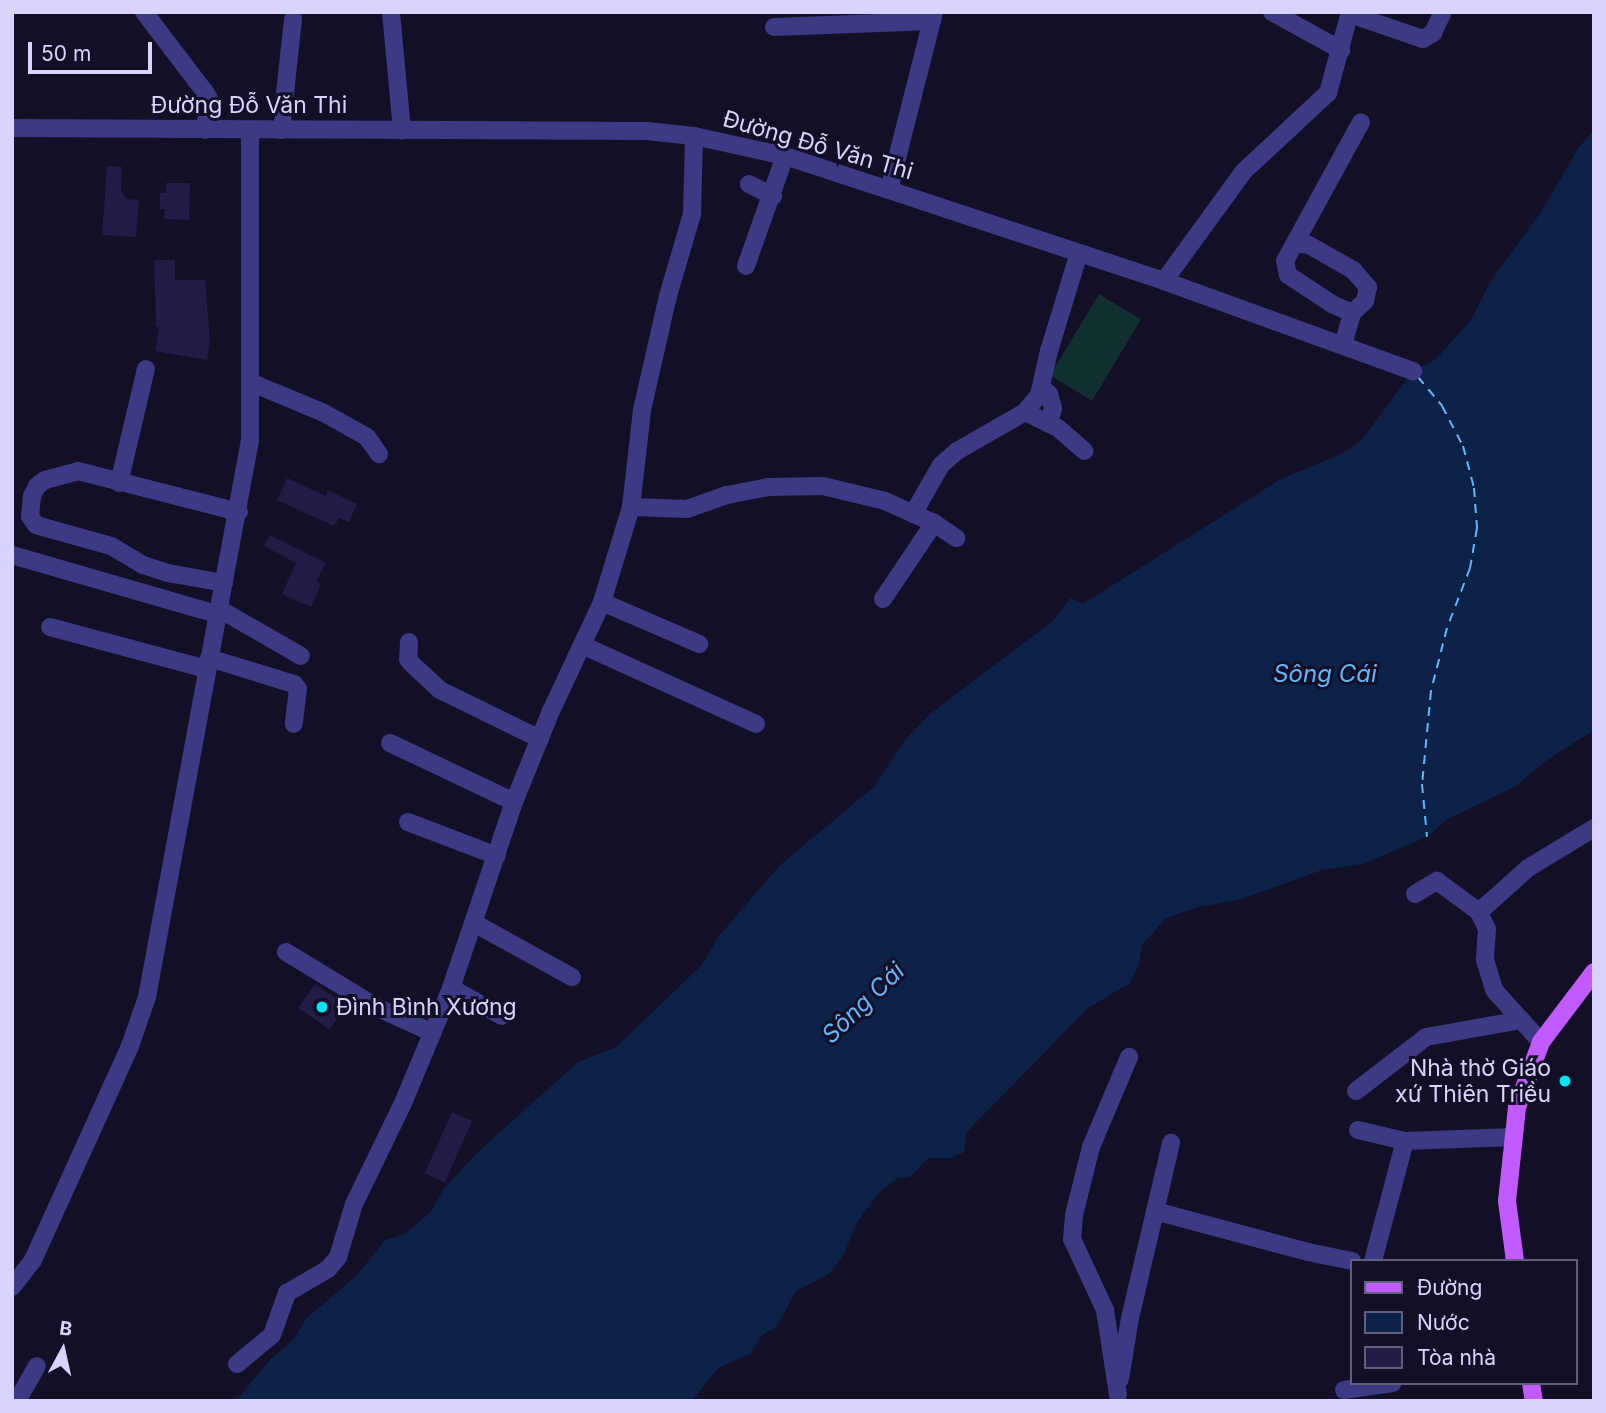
<!DOCTYPE html>
<meta charset="utf-8">
<style>
body{margin:0}
#map{position:relative;width:1606px;height:1413px;overflow:hidden;background:#130f26;font-family:Inter,sans-serif}
div>[style]{position:absolute}
[style*='--x']{left:calc(var(--x)*1px);top:calc(var(--y)*1px);width:calc(var(--w)*1px);rotate:calc(var(--a)*1deg)}
.green>*{inset:0;background:#12302f;transform-origin:0 0}
.water>*{inset:0;background:#0c2248}
.ferry>*{height:2px;margin-top:-1px;transform-origin:0;background:repeating-linear-gradient(90deg,#62b6ff 0 9px,transparent 0 16px)}
.building>*{inset:0;background:#241b47;transform-origin:0 0}
.minor>*{height:18px;margin:-9px;padding:0 9px;transform-origin:9px;border-radius:9px;background:#3d3a85}
.major>*{height:18px;margin:-9px;padding:0 9px;transform-origin:9px;border-radius:9px;background:#c25bff}
.dots>*{width:19px;height:19px;translate:-50% -50%;box-sizing:border-box;border:4px solid #130f26;border-radius:50%}
span{translate:-50% -50%;white-space:nowrap;text-align:center;line-height:1.15;-webkit-text-stroke:6px #130f26;paint-order:stroke}
.street-label{font-size:23px;color:#d9d4ff}
.poi-label{font-size:23px;color:#d9d4ff}
.left{translate:0 -50%;text-align:left}
.right{translate:-100% -50%;text-align:right}
.water-label{font-size:24px;color:#62b6ff;font-style:italic}
.frame{position:absolute;inset:0;border:14px solid #d9d4ff;pointer-events:none}
.legend{position:absolute;left:1350px;top:1259px;width:228px;height:126px;box-sizing:border-box;background:#130f26;border:2px solid #625e7d;margin:0;padding:9px 12px;list-style:none;font-size:21px;color:#d9d4ff}
.legend li{display:flex;align-items:center;gap:14px;height:35px}
.legend b{width:35px;border:2px solid #625e7d}
.north{position:absolute;left:28px;top:1315px;width:70px;height:70px;-webkit-text-stroke:5px #130f26;paint-order:stroke;rotate:8deg;font-size:19px;font-weight:700;line-height:28px;text-align:center;color:#d9d4ff}
.north::after{content:'';display:block;margin:auto;width:24px;height:32px;background:#d9d4ff;clip-path:polygon(50% 0,100% 100%,50% 72%,0 100%)}
.scale{position:absolute;left:28px;top:42px;width:124px;height:32px;box-sizing:border-box;border:4px solid #d9d4ff;border-top:0;padding-left:9px;font-size:21px;line-height:24px;white-space:nowrap;color:#d9d4ff;-webkit-text-stroke:5px #130f26;paint-order:stroke}
</style>
<div id="map">
<div class="green">
<i style="left:1099px;top:294px;width:49px;height:95px;rotate:31deg"></i>
</div>
<div class="water">
<i style="clip-path:polygon(1594px 130px,1594px 730px,1547px 760px,1516px 786px,1446px 820px,1427px 837px,1363px 864px,1322px 870px,1239px 900px,1198px 907px,1166px 918px,1142px 945px,1139px 965px,1130px 983px,1088px 1008px,967px 1132px,964px 1152px,950px 1158px,928px 1158px,910px 1177px,898px 1178px,880px 1192px,857px 1222px,844px 1254px,829px 1274px,796px 1291px,777px 1326px,761px 1336px,750px 1354px,718px 1368px,692px 1401px,236px 1401px,269px 1361px,294px 1339px,306px 1319px,357px 1275px,385px 1240px,405px 1234px,431px 1212px,444px 1188px,479px 1151px,578px 1062px,616px 1047px,702px 965px,718px 937px,779px 866px,875px 786px,905px 740px,930px 714px,1054px 620px,1070px 598px,1083px 604px,1281px 479px,1339px 455px,1361px 441px,1413px 371px,1436px 359px,1471px 320px,1490px 282px,1541px 212px,1579px 147px)"></i>
</div>
<div class="ferry">
<i style="--x:1418;--y:377;--w:38;--a:50"></i>
<i style="--x:1442;--y:406;--w:45;--a:62.3"></i>
<i style="--x:1463;--y:446;--w:43;--a:75.3"></i>
<i style="--x:1474;--y:488;--w:40;--a:85.7"></i>
<i style="--x:1477;--y:528;--w:41;--a:99.9"></i>
<i style="--x:1470;--y:568;--w:64;--a:111"></i>
<i style="--x:1447;--y:628;--w:65;--a:104.3"></i>
<i style="--x:1431;--y:691;--w:93;--a:95.5"></i>
<i style="--x:1422;--y:784;--w:53;--a:84.6"></i>
</div>
<div class="building">
<i style="clip-path:polygon(107px 166px,122px 167px,121px 190px,126px 199px,139px 200px,136px 237px,102px 235px)"></i>
<i style="clip-path:polygon(166px 183px,190px 183px,189px 220px,164px 219px,165px 209px,160px 209px,160px 193px,166px 193px)"></i>
<i style="clip-path:polygon(154px 260px,175px 260px,175px 280px,205px 280px,210px 341px,207px 360px,155px 351px,159px 327px,156px 327px)"></i>
<i style="clip-path:polygon(287px 478px,326px 496px,328px 490px,357px 504px,349px 522px,339px 518px,334px 526px,277px 500px)"></i>
<i style="clip-path:polygon(270px 535px,326px 563px,316px 582px,321px 584px,311px 607px,282px 594px,296px 563px,264px 546px)"></i>
<i style="left:315px;top:984px;width:38px;height:29px;rotate:35deg"></i>
<i style="left:452px;top:1112px;width:22px;height:67px;rotate:24deg"></i>
</div>
<div class="minor">
<i style="--x:144;--y:12;--w:101;--a:52.7"></i>
<i style="--x:205;--y:92;--w:8;--a:60"></i>
<i style="--x:209;--y:99;--w:31;--a:97"></i>
<i style="--x:391;--y:12;--w:119;--a:84.7"></i>
<i style="--x:1272;--y:12;--w:79;--a:28.8"></i>
<i style="--x:1350;--y:14;--w:77;--a:18.9"></i>
<i style="--x:1423;--y:39;--w:12;--a:-31"></i>
<i style="--x:1433;--y:33;--w:23;--a:-65"></i>
<i style="--x:774;--y:27;--w:158;--a:-2.2"></i>
<i style="--x:12;--y:128;--w:635;--a:0.27"></i>
<i style="--x:647;--y:131;--w:47;--a:6.1"></i>
<i style="--x:694;--y:136;--w:93;--a:12.4"></i>
<i style="--x:785;--y:156;--w:109;--a:18.1"></i>
<i style="--x:889;--y:190;--w:290;--a:18.3"></i>
<i style="--x:1164;--y:281;--w:265;--a:19.9"></i>
<i style="--x:281;--y:130;--w:112;--a:-83.8"></i>
<i style="--x:749;--y:184;--w:27;--a:27"></i>
<i style="--x:889;--y:190;--w:184;--a:-75.8"></i>
<i style="--x:1296;--y:243;--w:13;--a:9"></i>
<i style="--x:1309;--y:245;--w:51;--a:29.6"></i>
<i style="--x:1353;--y:270;--w:23;--a:49"></i>
<i style="--x:1368;--y:287;--w:14;--a:102"></i>
<i style="--x:1365;--y:301;--w:18;--a:137"></i>
<i style="--x:746;--y:266;--w:117;--a:-70.5"></i>
<i style="--x:1164;--y:281;--w:136;--a:-54"></i>
<i style="--x:1244;--y:171;--w:115;--a:-42.9"></i>
<i style="--x:1328;--y:93;--w:84;--a:-74.8"></i>
<i style="--x:1343;--y:345;--w:33;--a:-74"></i>
<i style="--x:1352;--y:313;--w:22;--a:-156"></i>
<i style="--x:1332;--y:304;--w:53;--a:-146.6"></i>
<i style="--x:1288;--y:275;--w:14;--a:-102"></i>
<i style="--x:1285;--y:261;--w:158;--a:-61.3"></i>
<i style="--x:250;--y:382;--w:80;--a:22.7"></i>
<i style="--x:324;--y:413;--w:49;--a:29.2"></i>
<i style="--x:367;--y:437;--w:21;--a:55"></i>
<i style="--x:1042;--y:388;--w:9;--a:41"></i>
<i style="--x:1049;--y:394;--w:15;--a:74"></i>
<i style="--x:1053;--y:408;--w:16;--a:105"></i>
<i style="--x:1025;--y:412;--w:37;--a:26"></i>
<i style="--x:1058;--y:428;--w:35;--a:41"></i>
<i style="--x:119;--y:483;--w:117;--a:-76.7"></i>
<i style="--x:631;--y:507;--w:56;--a:2"></i>
<i style="--x:687;--y:509;--w:42;--a:-19.3"></i>
<i style="--x:727;--y:495;--w:43;--a:-10.8"></i>
<i style="--x:769;--y:487;--w:54;--a:-1.1"></i>
<i style="--x:823;--y:486;--w:64;--a:13.6"></i>
<i style="--x:885;--y:501;--w:54;--a:24.2"></i>
<i style="--x:934;--y:523;--w:27;--a:34"></i>
<i style="--x:913;--y:514;--w:56;--a:-60.3"></i>
<i style="--x:941;--y:465;--w:21;--a:-41"></i>
<i style="--x:957;--y:451;--w:78;--a:-29.8"></i>
<i style="--x:1025;--y:412;--w:22;--a:-51"></i>
<i style="--x:1039;--y:395;--w:45;--a:-77.2"></i>
<i style="--x:1049;--y:351;--w:102;--a:-73"></i>
<i style="--x:12;--y:555;--w:216;--a:16.1"></i>
<i style="--x:224;--y:583;--w:57;--a:-169.9"></i>
<i style="--x:168;--y:573;--w:26;--a:-162"></i>
<i style="--x:143;--y:565;--w:37;--a:-149"></i>
<i style="--x:111;--y:546;--w:78;--a:-164.4"></i>
<i style="--x:36;--y:525;--w:11;--a:-124"></i>
<i style="--x:30;--y:516;--w:20;--a:-84"></i>
<i style="--x:32;--y:496;--w:11;--a:-63"></i>
<i style="--x:37;--y:486;--w:10;--a:-37"></i>
<i style="--x:45;--y:480;--w:34;--a:-15"></i>
<i style="--x:78;--y:471;--w:166;--a:14.3"></i>
<i style="--x:883;--y:599;--w:92;--a:-56.1"></i>
<i style="--x:602;--y:602;--w:106;--a:23.4"></i>
<i style="--x:221;--y:610;--w:92;--a:29.9"></i>
<i style="--x:50;--y:627;--w:163;--a:15"></i>
<i style="--x:409;--y:642;--w:17;--a:93"></i>
<i style="--x:408;--y:659;--w:6;--a:51"></i>
<i style="--x:412;--y:664;--w:38;--a:43"></i>
<i style="--x:440;--y:690;--w:111;--a:26.1"></i>
<i style="--x:582;--y:645;--w:191;--a:24.4"></i>
<i style="--x:209;--y:658;--w:89;--a:17"></i>
<i style="--x:294;--y:684;--w:6;--a:51"></i>
<i style="--x:298;--y:689;--w:35;--a:97"></i>
<i style="--x:390;--y:743;--w:137;--a:25.4"></i>
<i style="--x:408;--y:822;--w:95;--a:20.9"></i>
<i style="--x:1415;--y:894;--w:26;--a:-31"></i>
<i style="--x:1437;--y:881;--w:52;--a:36.4"></i>
<i style="--x:1479;--y:912;--w:19;--a:65"></i>
<i style="--x:1487;--y:929;--w:31;--a:94"></i>
<i style="--x:1485;--y:960;--w:31;--a:73"></i>
<i style="--x:1494;--y:990;--w:70;--a:47.9"></i>
<i style="--x:1479;--y:912;--w:66;--a:-41.9"></i>
<i style="--x:1528;--y:868;--w:77;--a:-31.2"></i>
<i style="--x:474;--y:923;--w:112;--a:28.9"></i>
<i style="--x:286;--y:952;--w:108;--a:31.3"></i>
<i style="--x:378;--y:1008;--w:60;--a:24.4"></i>
<i style="--x:451;--y:988;--w:58;--a:28.8"></i>
<i style="--x:1356;--y:1091;--w:88;--a:-37.6"></i>
<i style="--x:1426;--y:1037;--w:97;--a:-10.1"></i>
<i style="--x:1358;--y:1130;--w:48;--a:13.2"></i>
<i style="--x:1405;--y:1141;--w:109;--a:-2.1"></i>
<i style="--x:1155;--y:1211;--w:158;--a:15"></i>
<i style="--x:1308;--y:1252;--w:45;--a:11.6"></i>
<i style="--x:1373;--y:1261;--w:124;--a:-75.1"></i>
<i style="--x:12;--y:1287;--w:34;--a:-52"></i>
<i style="--x:33;--y:1260;--w:235;--a:-65.6"></i>
<i style="--x:130;--y:1046;--w:52;--a:-70.9"></i>
<i style="--x:147;--y:997;--w:566;--a:-79.52"></i>
<i style="--x:250;--y:440;--w:310;--a:-90"></i>
<i style="--x:237;--y:1364;--w:45;--a:-39.6"></i>
<i style="--x:272;--y:1335;--w:45;--a:-70.3"></i>
<i style="--x:287;--y:1293;--w:48;--a:-30.3"></i>
<i style="--x:328;--y:1269;--w:16;--a:-50"></i>
<i style="--x:338;--y:1257;--w:55;--a:-73.2"></i>
<i style="--x:354;--y:1204;--w:112;--a:-64.1"></i>
<i style="--x:403;--y:1103;--w:125;--a:-67.3"></i>
<i style="--x:451;--y:988;--w:196;--a:-71.3"></i>
<i style="--x:514;--y:802;--w:98;--a:-67.9"></i>
<i style="--x:551;--y:711;--w:120;--a:-64.9"></i>
<i style="--x:602;--y:602;--w:99;--a:-73"></i>
<i style="--x:631;--y:507;--w:98;--a:-83.5"></i>
<i style="--x:642;--y:410;--w:117;--a:-77.2"></i>
<i style="--x:668;--y:296;--w:85;--a:-73.7"></i>
<i style="--x:692;--y:214;--w:78;--a:-88.5"></i>
<i style="--x:1120;--y:1379;--w:62;--a:-80.7"></i>
<i style="--x:1130;--y:1318;--w:180;--a:-76.8"></i>
<i style="--x:1344;--y:1390;--w:49;--a:-8.1"></i>
<i style="--x:1118;--y:1395;--w:86;--a:-98.7"></i>
<i style="--x:1105;--y:1310;--w:78;--a:-114.9"></i>
<i style="--x:1072;--y:1239;--w:24;--a:-85"></i>
<i style="--x:1074;--y:1215;--w:70;--a:-76"></i>
<i style="--x:1091;--y:1147;--w:98;--a:-67.1"></i>
<i style="--x:17;--y:1401;--w:40;--a:-60.3"></i>
</div>
<div class="major">
<i style="--x:1515;--y:1261;--w:61;--a:-97.6"></i>
<i style="--x:1507;--y:1201;--w:95;--a:-83.9"></i>
<i style="--x:1517;--y:1107;--w:69;--a:-69.7"></i>
<i style="--x:1541;--y:1042;--w:88;--a:-52.9"></i>
<i style="--x:1531;--y:1383;--w:18;--a:81"></i>
</div>
<div class="dots">
<i style="left:322px;top:1007px;background:#00e5ff"></i>
<i style="left:1565px;top:1081px;background:#00e5ff"></i>
</div>
<div class="street-label">
<span style="left:249px;top:105px">Đường Đỗ Văn Thi</span>
<span style="left:818px;top:145px;rotate:16deg">Đường Đỗ Văn Thi</span>
</div>
<div class="poi-label">
<span class="left" style="left:336px;top:1007px">Đình Bình Xương</span>
<span class="right" style="left:1551px;top:1081px">Nhà thờ Giáo<br>xứ Thiên Triều</span>
</div>
<div class="water-label">
<span style="left:1325px;top:674px">Sông Cái</span>
<span style="left:863px;top:1003px;rotate:-44deg">Sông Cái</span>
</div>
<div class="frame"></div>
<ul class="legend">
<li><b style="height:9px;background:#c25bff"></b>Đường</li>
<li><b style="height:19px;background:#0c2248"></b>Nước</li>
<li><b style="height:19px;background:#241b47"></b>Tòa nhà</li>
</ul>
<div class="north">B</div>
<div class="scale">50 m</div>
</div>
